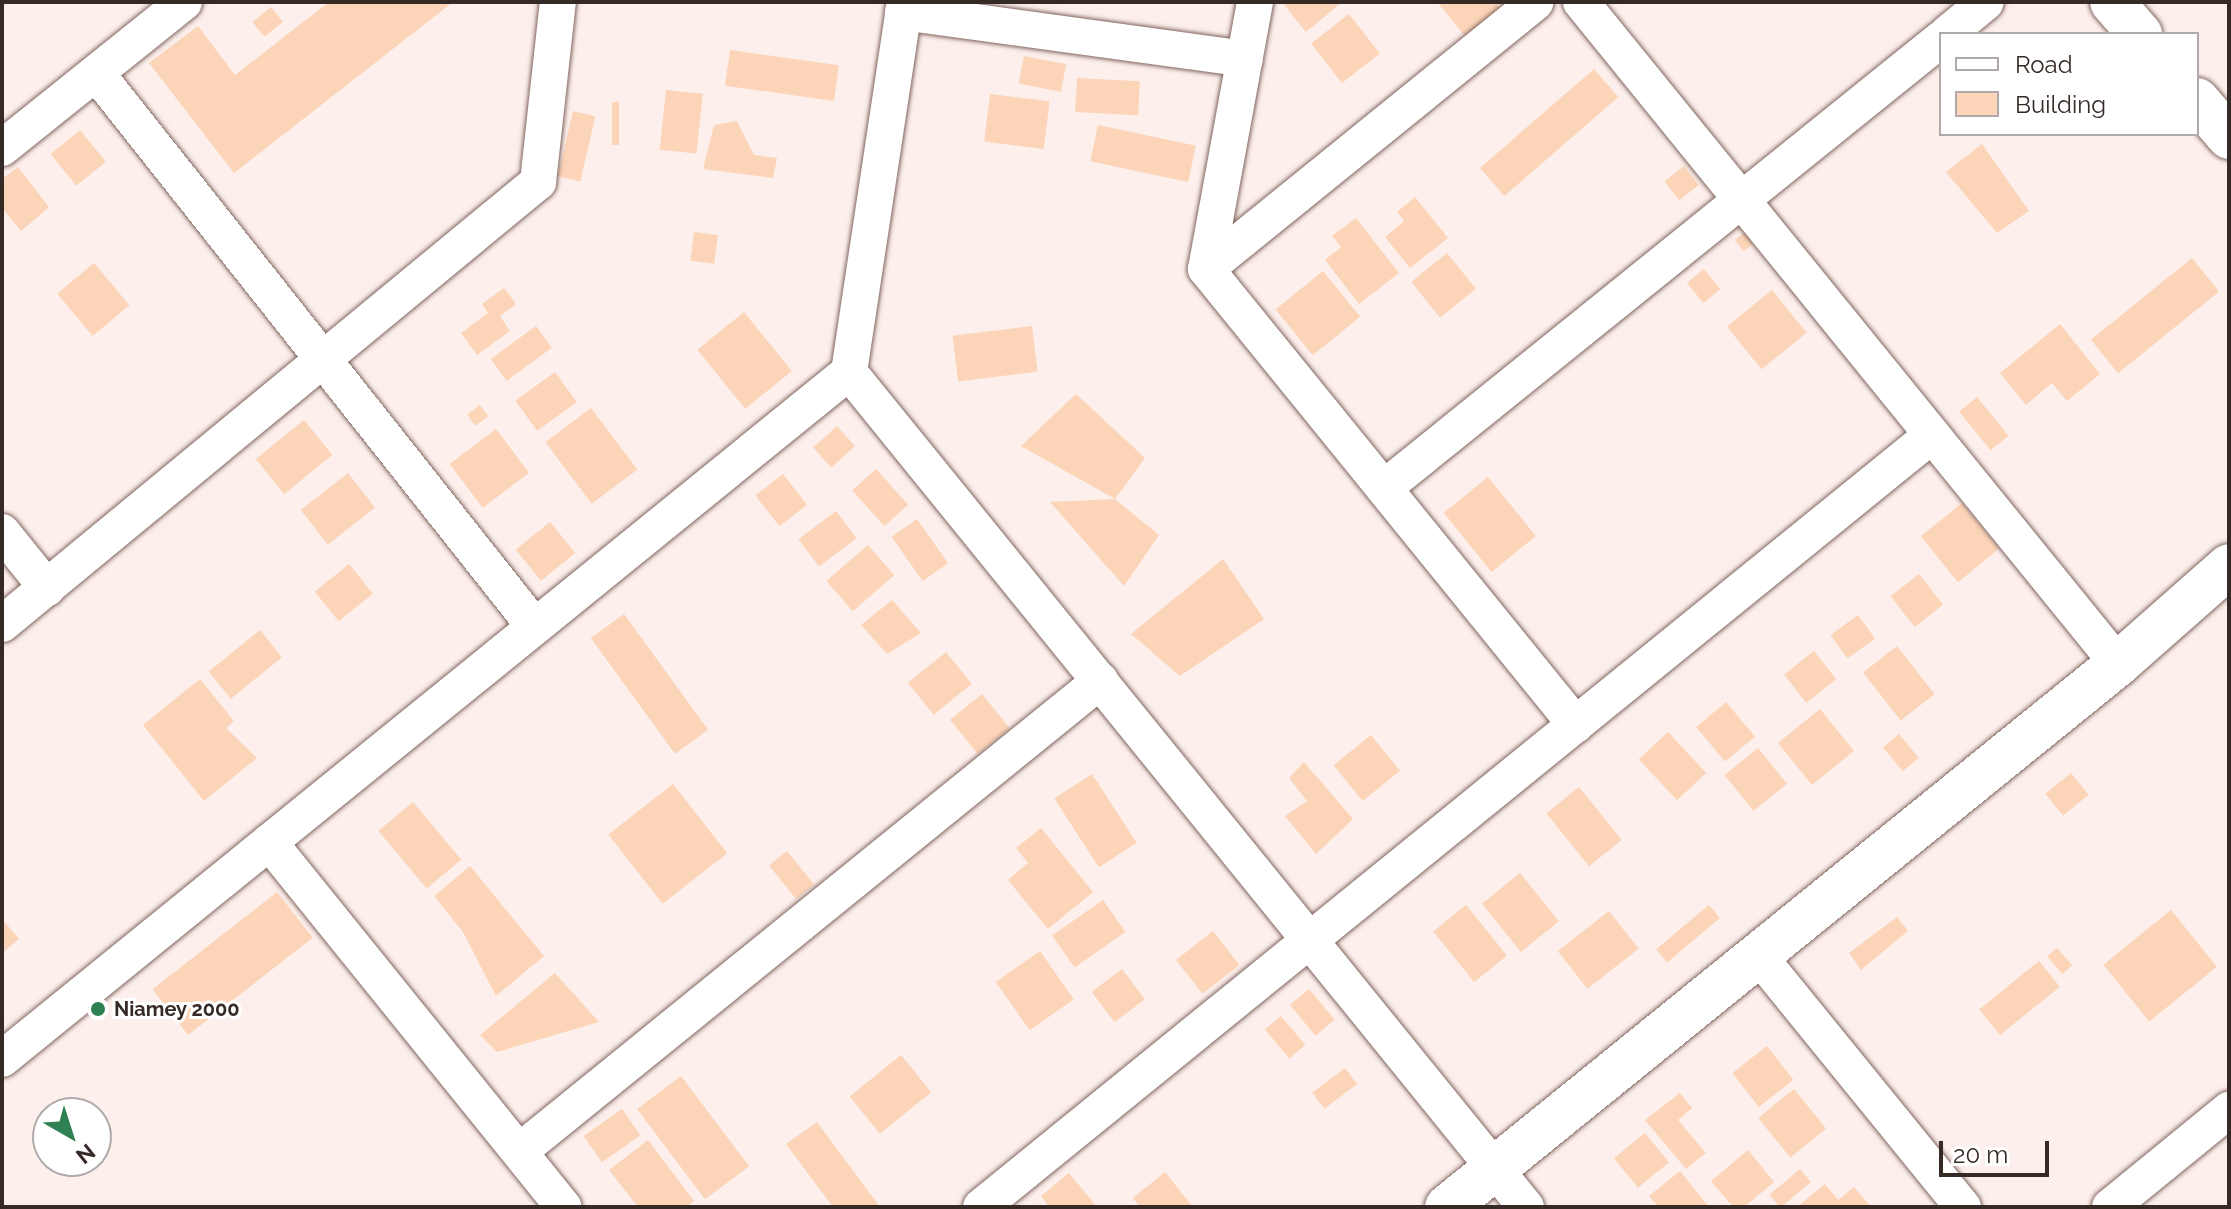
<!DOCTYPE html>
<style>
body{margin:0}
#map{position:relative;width:2231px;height:1209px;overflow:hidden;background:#fcefec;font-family:Raleway,sans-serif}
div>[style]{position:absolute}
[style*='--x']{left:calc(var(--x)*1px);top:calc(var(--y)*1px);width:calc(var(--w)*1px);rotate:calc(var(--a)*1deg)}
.building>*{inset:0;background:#fcd5b8;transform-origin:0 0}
.roads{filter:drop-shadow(0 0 2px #80655e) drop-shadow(0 0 2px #80655e)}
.street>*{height:36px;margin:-18px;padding:0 18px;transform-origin:18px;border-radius:18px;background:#fff}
.secondary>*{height:44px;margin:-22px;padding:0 22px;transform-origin:22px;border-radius:22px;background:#fff}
.dots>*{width:22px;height:22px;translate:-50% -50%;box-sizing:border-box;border:4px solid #fff;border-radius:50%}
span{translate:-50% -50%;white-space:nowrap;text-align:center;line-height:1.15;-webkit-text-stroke:6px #fff;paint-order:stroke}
.poi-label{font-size:20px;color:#362a27;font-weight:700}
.left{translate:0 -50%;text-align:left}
.frame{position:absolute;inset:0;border:4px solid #362a27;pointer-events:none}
.legend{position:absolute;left:1939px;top:32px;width:260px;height:104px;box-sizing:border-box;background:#fff;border:2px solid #afaaa9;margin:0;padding:10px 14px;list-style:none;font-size:24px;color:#362a27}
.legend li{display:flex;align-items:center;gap:16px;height:40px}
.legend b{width:40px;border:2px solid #afaaa9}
.north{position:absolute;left:32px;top:1097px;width:80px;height:80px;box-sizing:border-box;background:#fff;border:2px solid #afaaa9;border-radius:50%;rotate:141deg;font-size:22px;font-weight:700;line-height:32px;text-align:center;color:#362a27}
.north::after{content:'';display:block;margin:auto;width:28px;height:36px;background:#2f8153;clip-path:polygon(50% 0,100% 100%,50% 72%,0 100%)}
.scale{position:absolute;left:1939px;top:1141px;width:110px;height:36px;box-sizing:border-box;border:4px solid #362a27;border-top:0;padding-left:10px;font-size:24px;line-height:28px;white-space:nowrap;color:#362a27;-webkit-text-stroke:6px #fff;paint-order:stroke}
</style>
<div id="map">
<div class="building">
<i style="clip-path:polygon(329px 2px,453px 2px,234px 173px,149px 63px,198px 26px,235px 75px)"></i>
<i style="clip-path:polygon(1282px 2px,1342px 2px,1306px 32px)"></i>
<i style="clip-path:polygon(1437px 2px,1495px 2px,1500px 8px,1465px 36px)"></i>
<i style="left:271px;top:7px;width:19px;height:24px;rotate:51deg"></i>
<i style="left:1349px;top:14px;width:50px;height:48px;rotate:52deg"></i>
<i style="left:730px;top:50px;width:110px;height:36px;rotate:8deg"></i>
<i style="left:1024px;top:56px;width:43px;height:28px;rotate:11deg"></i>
<i style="left:1594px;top:69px;width:37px;height:151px;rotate:49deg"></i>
<i style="left:1077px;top:78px;width:63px;height:34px;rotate:3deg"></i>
<i style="left:666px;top:90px;width:37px;height:60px;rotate:6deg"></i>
<i style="left:990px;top:94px;width:60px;height:48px;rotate:7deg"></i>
<i style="left:612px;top:102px;width:7px;height:43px"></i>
<i style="left:573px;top:111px;width:23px;height:67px;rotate:13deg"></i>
<i style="clip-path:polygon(737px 121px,754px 155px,777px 158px,773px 178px,703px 169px,714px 125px)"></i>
<i style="left:1098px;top:125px;width:100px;height:37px;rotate:12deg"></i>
<i style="left:80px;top:130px;width:41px;height:38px;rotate:51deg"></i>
<i style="clip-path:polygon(1982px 144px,2029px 211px,1997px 233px,1946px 172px)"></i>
<i style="left:1684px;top:166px;width:24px;height:25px;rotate:52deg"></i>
<i style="clip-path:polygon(18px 167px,49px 207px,21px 231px,2px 208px,2px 179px)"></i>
<i style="clip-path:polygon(1415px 197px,1448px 238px,1410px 268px,1385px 237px,1404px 221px,1397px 212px)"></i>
<i style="clip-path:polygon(1356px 218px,1399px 273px,1359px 304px,1325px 260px,1341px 247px,1332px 236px)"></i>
<i style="left:694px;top:232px;width:24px;height:29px;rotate:7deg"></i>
<i style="left:1745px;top:232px;width:14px;height:13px;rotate:51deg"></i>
<i style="left:1447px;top:253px;width:46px;height:46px;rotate:51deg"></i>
<i style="left:2192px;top:258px;width:43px;height:130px;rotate:51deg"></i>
<i style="left:94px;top:263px;width:55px;height:48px;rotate:50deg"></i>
<i style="left:1704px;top:269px;width:26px;height:22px;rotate:51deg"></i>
<i style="left:1323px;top:271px;width:59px;height:61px;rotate:51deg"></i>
<i style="clip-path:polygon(504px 288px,516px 304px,500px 316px,510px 331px,477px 355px,461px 333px,488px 313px,482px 304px)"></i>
<i style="left:1772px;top:290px;width:55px;height:58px;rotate:51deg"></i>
<i style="left:744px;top:312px;width:76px;height:60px;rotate:51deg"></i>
<i style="clip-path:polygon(2060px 324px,2100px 374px,2067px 401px,2052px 383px,2026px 405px,2000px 373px)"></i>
<i style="left:536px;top:326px;width:27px;height:56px;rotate:54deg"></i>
<i style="left:1032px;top:326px;width:46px;height:80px;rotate:83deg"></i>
<i style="left:555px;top:372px;width:37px;height:49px;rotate:54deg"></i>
<i style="clip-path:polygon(1076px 394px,1145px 458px,1115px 499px,1021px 446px)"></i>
<i style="left:1977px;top:397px;width:50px;height:23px;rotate:51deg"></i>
<i style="left:480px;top:405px;width:14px;height:16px;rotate:54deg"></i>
<i style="left:591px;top:408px;width:77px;height:57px;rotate:53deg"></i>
<i style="left:304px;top:420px;width:45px;height:62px;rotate:51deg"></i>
<i style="left:837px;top:426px;width:27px;height:32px;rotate:48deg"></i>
<i style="left:496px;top:429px;width:55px;height:58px;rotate:53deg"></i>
<i style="left:876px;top:469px;width:48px;height:32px;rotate:48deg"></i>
<i style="left:348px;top:473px;width:44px;height:60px;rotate:52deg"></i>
<i style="left:783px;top:474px;width:39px;height:35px;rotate:52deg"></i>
<i style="left:1488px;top:477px;width:76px;height:57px;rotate:51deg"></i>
<i style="clip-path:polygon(1115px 499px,1159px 535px,1124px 586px,1050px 502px)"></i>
<i style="left:1962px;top:503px;width:59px;height:53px;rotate:51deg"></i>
<i style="left:836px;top:511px;width:34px;height:47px;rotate:53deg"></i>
<i style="left:917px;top:519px;width:54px;height:31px;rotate:55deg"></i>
<i style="left:550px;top:522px;width:40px;height:44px;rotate:51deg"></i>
<i style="left:868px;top:545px;width:40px;height:55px;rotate:49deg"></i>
<i style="clip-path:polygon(1223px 559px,1264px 619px,1180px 676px,1131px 634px)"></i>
<i style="left:349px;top:564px;width:38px;height:44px;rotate:51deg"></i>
<i style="left:1919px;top:574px;width:39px;height:36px;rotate:52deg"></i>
<i style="clip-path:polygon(892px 600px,921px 633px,887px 654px,861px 625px)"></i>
<i style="left:624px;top:614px;width:143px;height:41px;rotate:54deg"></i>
<i style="left:1858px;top:615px;width:29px;height:34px;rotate:54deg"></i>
<i style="left:260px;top:630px;width:35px;height:66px;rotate:51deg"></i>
<i style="left:1897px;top:646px;width:61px;height:43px;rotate:52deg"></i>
<i style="left:1814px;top:651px;width:36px;height:38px;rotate:52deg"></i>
<i style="left:946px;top:652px;width:41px;height:49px;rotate:51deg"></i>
<i style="clip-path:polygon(200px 679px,234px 721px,226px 728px,257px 758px,204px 801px,143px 725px)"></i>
<i style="left:982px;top:694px;width:44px;height:41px;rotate:51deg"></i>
<i style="left:1726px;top:702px;width:45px;height:39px;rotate:50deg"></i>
<i style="left:1820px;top:709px;width:54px;height:54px;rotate:51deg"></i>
<i style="left:1668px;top:732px;width:56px;height:40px;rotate:47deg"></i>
<i style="left:1899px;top:734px;width:31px;height:21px;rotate:50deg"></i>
<i style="left:1371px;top:735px;width:46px;height:48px;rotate:51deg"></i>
<i style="left:1758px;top:748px;width:46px;height:43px;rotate:51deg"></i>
<i style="clip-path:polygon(1304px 762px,1353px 819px,1316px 854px,1285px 816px,1307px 801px,1289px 778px)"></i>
<i style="left:2071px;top:773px;width:28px;height:33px;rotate:51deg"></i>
<i style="left:1092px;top:774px;width:82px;height:45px;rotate:57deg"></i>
<i style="left:673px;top:784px;width:88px;height:82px;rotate:52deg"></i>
<i style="left:1579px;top:787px;width:68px;height:42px;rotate:51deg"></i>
<i style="left:413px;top:802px;width:75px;height:45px;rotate:50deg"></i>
<i style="clip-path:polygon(1041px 828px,1093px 892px,1048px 929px,1008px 880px,1028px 863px,1016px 848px)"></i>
<i style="left:787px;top:851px;width:43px;height:23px;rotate:51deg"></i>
<i style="clip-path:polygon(470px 866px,544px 956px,496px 996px,463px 932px,434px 896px)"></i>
<i style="left:1520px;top:873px;width:62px;height:49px;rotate:51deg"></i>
<i style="left:277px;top:892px;width:58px;height:158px;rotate:52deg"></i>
<i style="left:1103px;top:900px;width:39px;height:62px;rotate:55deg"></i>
<i style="left:1466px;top:905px;width:65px;height:42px;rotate:51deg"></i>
<i style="left:1709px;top:905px;width:17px;height:69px;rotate:50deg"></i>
<i style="left:2171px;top:910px;width:73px;height:87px;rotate:51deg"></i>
<i style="left:1609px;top:911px;width:48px;height:65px;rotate:52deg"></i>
<i style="clip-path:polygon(1897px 917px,1908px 931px,1861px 970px,1849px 953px)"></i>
<i style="clip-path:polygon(2px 919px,19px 939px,2px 953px)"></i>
<i style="left:1213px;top:931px;width:43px;height:47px;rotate:52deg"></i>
<i style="left:2057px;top:948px;width:23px;height:13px;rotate:49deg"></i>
<i style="left:1040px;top:951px;width:59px;height:54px;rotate:55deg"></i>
<i style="left:2039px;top:961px;width:33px;height:77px;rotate:51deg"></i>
<i style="left:1122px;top:969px;width:38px;height:38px;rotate:53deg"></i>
<i style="clip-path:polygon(555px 973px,599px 1022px,497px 1052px,480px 1035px)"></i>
<i style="left:1309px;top:989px;width:40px;height:25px;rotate:50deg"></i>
<i style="left:1281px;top:1016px;width:38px;height:21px;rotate:50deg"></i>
<i style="left:1767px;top:1046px;width:43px;height:44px;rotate:52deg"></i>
<i style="left:901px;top:1055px;width:48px;height:66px;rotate:51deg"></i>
<i style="left:1345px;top:1068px;width:20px;height:41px;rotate:53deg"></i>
<i style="left:681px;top:1076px;width:113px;height:55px;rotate:53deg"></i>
<i style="left:1794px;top:1089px;width:51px;height:46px;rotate:51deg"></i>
<i style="clip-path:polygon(1680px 1093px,1692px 1108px,1678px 1120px,1706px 1153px,1686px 1169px,1645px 1120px)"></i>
<i style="left:622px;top:1109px;width:32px;height:47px;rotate:55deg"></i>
<i style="clip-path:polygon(817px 1122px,880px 1207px,833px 1207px,786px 1144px)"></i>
<i style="left:1645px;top:1133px;width:38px;height:40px;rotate:51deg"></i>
<i style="clip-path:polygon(648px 1140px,694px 1201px,686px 1207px,638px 1207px,609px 1170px)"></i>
<i style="clip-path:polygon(1748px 1150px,1774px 1182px,1744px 1207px,1733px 1207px,1711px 1181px)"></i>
<i style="left:1800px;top:1169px;width:17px;height:40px;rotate:50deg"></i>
<i style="clip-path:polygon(1680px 1171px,1709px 1207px,1658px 1207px,1649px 1196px)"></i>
<i style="clip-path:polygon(1165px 1172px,1193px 1207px,1140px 1207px,1133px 1198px)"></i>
<i style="clip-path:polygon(1069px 1173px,1097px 1207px,1049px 1207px,1041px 1196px)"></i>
<i style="clip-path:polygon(1825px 1184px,1838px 1200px,1854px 1187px,1871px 1207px,1797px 1207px)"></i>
</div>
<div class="roads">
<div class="street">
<i style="--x:1255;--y:2;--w:271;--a:100.4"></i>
<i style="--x:1206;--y:269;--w:587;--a:50.94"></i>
<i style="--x:1581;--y:2;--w:852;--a:50.95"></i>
<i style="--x:903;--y:12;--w:345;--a:7.8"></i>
<i style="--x:1947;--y:34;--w:50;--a:-39.4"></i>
<i style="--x:97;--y:74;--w:705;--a:51.62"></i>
<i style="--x:2;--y:148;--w:233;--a:-38.7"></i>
<i style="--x:1206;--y:269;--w:424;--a:-39"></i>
<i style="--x:849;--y:372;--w:1075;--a:50.97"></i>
<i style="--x:1384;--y:488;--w:715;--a:-38.87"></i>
<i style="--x:2;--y:532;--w:72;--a:51.2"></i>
<i style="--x:2;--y:624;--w:695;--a:-39.51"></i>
<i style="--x:538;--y:182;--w:181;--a:-83.7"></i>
<i style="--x:269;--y:842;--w:469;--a:51.1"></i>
<i style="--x:1758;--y:955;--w:325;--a:50.9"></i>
<i style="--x:2;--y:1059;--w:1091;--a:-39.05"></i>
<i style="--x:849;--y:372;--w:374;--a:-81.4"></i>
<i style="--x:520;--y:1151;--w:747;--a:-39.02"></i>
<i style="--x:981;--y:1207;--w:1225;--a:-39.07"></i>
<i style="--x:2110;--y:1207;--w:154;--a:-39.2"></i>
</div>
<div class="secondary">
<i style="--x:2112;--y:2;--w:43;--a:48.8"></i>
<i style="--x:2197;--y:100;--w:49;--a:49.1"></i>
<i style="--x:1447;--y:1207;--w:863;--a:-38.98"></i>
<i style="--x:2118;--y:664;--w:148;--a:-41.4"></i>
</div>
</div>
<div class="dots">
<i style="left:98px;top:1009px;background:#2f8153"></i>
</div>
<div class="poi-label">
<span class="left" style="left:114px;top:1009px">Niamey 2000</span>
</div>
<div class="frame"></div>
<ul class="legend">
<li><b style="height:10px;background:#fff"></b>Road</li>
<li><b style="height:22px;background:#fcd5b8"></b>Building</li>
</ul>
<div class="north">N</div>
<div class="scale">20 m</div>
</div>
